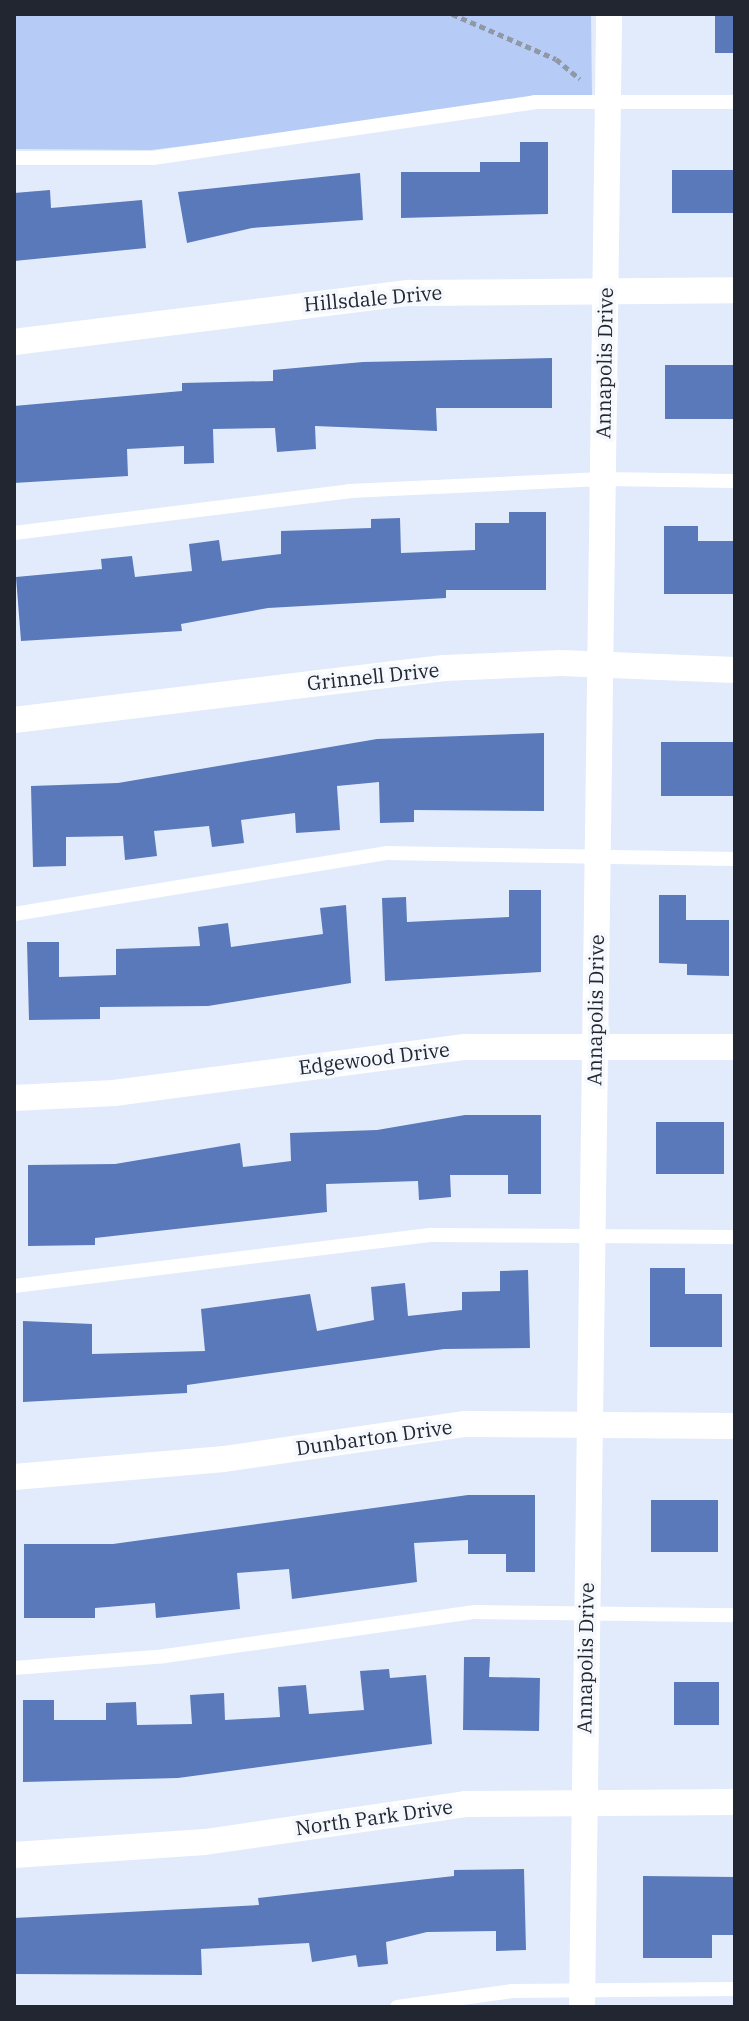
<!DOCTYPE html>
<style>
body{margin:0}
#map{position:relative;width:749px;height:2021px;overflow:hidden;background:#e2ebfb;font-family:"IBM Plex Serif",serif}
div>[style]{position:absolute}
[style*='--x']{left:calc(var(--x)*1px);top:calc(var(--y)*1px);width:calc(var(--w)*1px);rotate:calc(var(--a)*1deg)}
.green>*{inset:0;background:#b6ccf6}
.building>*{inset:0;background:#5979bb;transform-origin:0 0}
.path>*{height:5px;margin-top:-2.5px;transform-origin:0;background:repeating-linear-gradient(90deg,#9198a5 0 6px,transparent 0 10px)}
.lane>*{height:14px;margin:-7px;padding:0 7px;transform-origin:7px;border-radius:7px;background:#fff}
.street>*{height:26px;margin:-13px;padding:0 13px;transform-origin:13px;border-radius:13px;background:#fff}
span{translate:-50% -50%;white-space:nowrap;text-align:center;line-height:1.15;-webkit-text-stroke:7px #f5f8fd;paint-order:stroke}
.street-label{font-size:20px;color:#212630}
.frame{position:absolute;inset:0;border:16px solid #212630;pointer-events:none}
</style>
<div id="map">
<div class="green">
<i style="clip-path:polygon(14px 14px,591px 14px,592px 95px,151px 150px,14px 149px)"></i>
</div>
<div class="building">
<i style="left:715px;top:14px;width:20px;height:39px"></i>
<i style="clip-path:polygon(520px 142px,548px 142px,548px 214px,401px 218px,401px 172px,480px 172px,480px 162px,520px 162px)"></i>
<i style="left:672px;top:170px;width:63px;height:43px"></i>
<i style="clip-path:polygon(360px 173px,363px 220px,252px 228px,187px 243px,178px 192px)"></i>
<i style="clip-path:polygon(50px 190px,51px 208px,142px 200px,146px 248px,14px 261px,14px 193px)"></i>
<i style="clip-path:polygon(552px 358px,552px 408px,436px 408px,437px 431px,315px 426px,316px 449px,277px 452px,275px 428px,213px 429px,214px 463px,184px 464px,184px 446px,127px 449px,128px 476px,14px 483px,14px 406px,182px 391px,182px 383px,273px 381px,273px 370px,363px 362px)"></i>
<i style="left:665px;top:365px;width:70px;height:54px"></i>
<i style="clip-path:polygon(509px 512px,546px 512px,546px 590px,446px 590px,446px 598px,268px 608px,181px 624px,182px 631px,21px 641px,16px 577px,102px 569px,101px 559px,132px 556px,135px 577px,192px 571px,189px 544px,219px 540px,222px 561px,281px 554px,281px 531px,371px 528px,371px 519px,400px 518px,401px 553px,475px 550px,475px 523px,509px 523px)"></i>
<i style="clip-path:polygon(664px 526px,698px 526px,698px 541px,733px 541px,733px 594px,664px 594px)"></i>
<i style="clip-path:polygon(544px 733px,544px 811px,414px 810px,414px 822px,380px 823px,379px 782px,337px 786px,340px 830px,296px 833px,295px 813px,241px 820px,244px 843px,212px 847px,209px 826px,154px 831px,157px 856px,125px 860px,123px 836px,66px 837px,66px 866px,33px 867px,31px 786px,118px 783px,377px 739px)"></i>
<i style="left:661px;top:742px;width:72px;height:54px"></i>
<i style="clip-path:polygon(509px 890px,541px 890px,541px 972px,385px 981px,382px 898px,406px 897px,407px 922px,509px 917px)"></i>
<i style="clip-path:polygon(659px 895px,686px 895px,686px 920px,729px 920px,729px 976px,687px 975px,687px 964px,659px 963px)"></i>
<i style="clip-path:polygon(346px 905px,351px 983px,208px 1006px,100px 1007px,100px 1019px,29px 1020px,27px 942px,59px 942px,59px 977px,116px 975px,116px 949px,200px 946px,198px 927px,228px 923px,231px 947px,323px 934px,320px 908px)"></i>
<i style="clip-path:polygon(465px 1115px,541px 1115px,541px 1194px,508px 1194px,508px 1175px,450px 1175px,451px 1197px,419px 1200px,418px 1181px,326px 1184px,327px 1212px,95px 1238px,95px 1245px,28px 1246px,28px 1165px,115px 1164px,240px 1143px,243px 1167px,291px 1161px,290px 1133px,377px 1130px)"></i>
<i style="left:656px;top:1122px;width:68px;height:52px"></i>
<i style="clip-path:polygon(650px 1268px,685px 1268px,685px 1294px,722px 1294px,722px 1347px,650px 1347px)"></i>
<i style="clip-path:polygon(528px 1270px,530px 1348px,444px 1349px,187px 1385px,187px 1393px,23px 1402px,23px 1321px,92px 1324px,92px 1354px,205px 1351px,201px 1309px,310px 1294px,317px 1331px,374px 1320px,371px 1287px,405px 1283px,408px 1316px,462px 1310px,462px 1292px,500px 1291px,500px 1271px)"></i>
<i style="clip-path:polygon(468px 1495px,535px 1495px,535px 1572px,506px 1572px,506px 1554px,468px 1554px,468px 1540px,414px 1543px,417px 1582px,292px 1599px,289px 1569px,237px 1573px,240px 1609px,156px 1618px,155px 1603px,95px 1608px,95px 1618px,24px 1618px,24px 1544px,113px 1544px)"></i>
<i style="left:651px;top:1500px;width:67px;height:52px"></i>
<i style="clip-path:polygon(464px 1657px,490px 1657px,489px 1677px,540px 1678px,539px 1731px,463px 1730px)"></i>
<i style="clip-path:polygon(389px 1669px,390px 1678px,426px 1675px,432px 1744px,178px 1778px,23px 1782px,23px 1700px,54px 1700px,54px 1720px,106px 1720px,106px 1703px,136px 1702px,137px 1725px,192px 1724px,190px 1695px,224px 1693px,225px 1720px,280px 1717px,278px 1687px,306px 1685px,309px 1714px,364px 1710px,360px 1671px)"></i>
<i style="left:674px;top:1682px;width:45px;height:43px"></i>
<i style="clip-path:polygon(524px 1869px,526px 1950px,496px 1951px,496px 1931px,427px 1932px,386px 1942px,388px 1964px,358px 1967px,356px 1955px,312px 1962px,309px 1943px,201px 1949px,202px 1975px,14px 1974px,14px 1918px,259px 1905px,258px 1898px,454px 1876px,454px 1870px)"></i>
<i style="clip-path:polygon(643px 1876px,735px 1877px,735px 1935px,712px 1935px,712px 1958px,643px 1958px)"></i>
</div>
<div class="path">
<i style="--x:452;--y:14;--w:113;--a:23.4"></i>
<i style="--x:556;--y:59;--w:31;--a:40"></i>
</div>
<div class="lane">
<i style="--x:14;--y:158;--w:139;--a:0"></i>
<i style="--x:153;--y:158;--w:386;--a:-8.3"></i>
<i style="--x:535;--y:102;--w:200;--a:0"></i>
<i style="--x:14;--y:533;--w:338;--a:-7.1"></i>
<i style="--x:349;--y:491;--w:253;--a:-2.7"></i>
<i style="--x:602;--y:479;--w:133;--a:0.9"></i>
<i style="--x:14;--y:914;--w:377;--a:-9.3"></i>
<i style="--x:386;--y:853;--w:349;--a:1"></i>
<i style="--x:14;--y:1286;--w:421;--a:-7"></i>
<i style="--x:432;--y:1235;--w:303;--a:0.4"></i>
<i style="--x:14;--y:1668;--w:151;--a:-4.5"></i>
<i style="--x:165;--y:1656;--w:313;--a:-8.1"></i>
<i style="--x:475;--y:1612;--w:260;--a:0.7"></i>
<i style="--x:397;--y:2007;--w:116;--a:-7.9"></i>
<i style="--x:512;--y:1991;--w:223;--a:-0.5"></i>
</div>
<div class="street">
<i style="--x:14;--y:342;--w:399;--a:-7.1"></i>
<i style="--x:410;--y:293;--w:325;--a:-0.5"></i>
<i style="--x:14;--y:720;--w:433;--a:-6.9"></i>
<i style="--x:444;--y:668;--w:117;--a:-2.4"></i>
<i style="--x:561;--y:663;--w:174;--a:2.3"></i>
<i style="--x:14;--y:1098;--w:100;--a:-2.9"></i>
<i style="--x:114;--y:1093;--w:354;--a:-7.5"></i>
<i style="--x:465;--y:1047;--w:270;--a:0"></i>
<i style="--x:14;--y:1477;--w:211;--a:-4.9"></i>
<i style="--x:224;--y:1459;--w:244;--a:-8.3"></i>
<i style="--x:465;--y:1424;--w:270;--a:0.4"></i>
<i style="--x:14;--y:1855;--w:191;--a:-3.9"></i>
<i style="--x:205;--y:1842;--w:263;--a:-8.3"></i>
<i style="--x:465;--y:1804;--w:270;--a:-0.4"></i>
<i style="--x:582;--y:2007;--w:1993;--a:-89.22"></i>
</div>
<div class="street-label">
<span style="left:373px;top:298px;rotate:-5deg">Hillsdale Drive</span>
<span style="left:604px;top:363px;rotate:-89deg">Annapolis Drive</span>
<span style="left:373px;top:676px;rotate:-6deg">Grinnell Drive</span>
<span style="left:595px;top:1010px;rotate:-89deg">Annapolis Drive</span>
<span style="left:374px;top:1058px;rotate:-7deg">Edgewood Drive</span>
<span style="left:374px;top:1437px;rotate:-8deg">Dunbarton Drive</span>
<span style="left:585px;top:1658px;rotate:-89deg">Annapolis Drive</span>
<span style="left:374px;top:1817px;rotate:-8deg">North Park Drive</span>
</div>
<div class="frame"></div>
</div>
